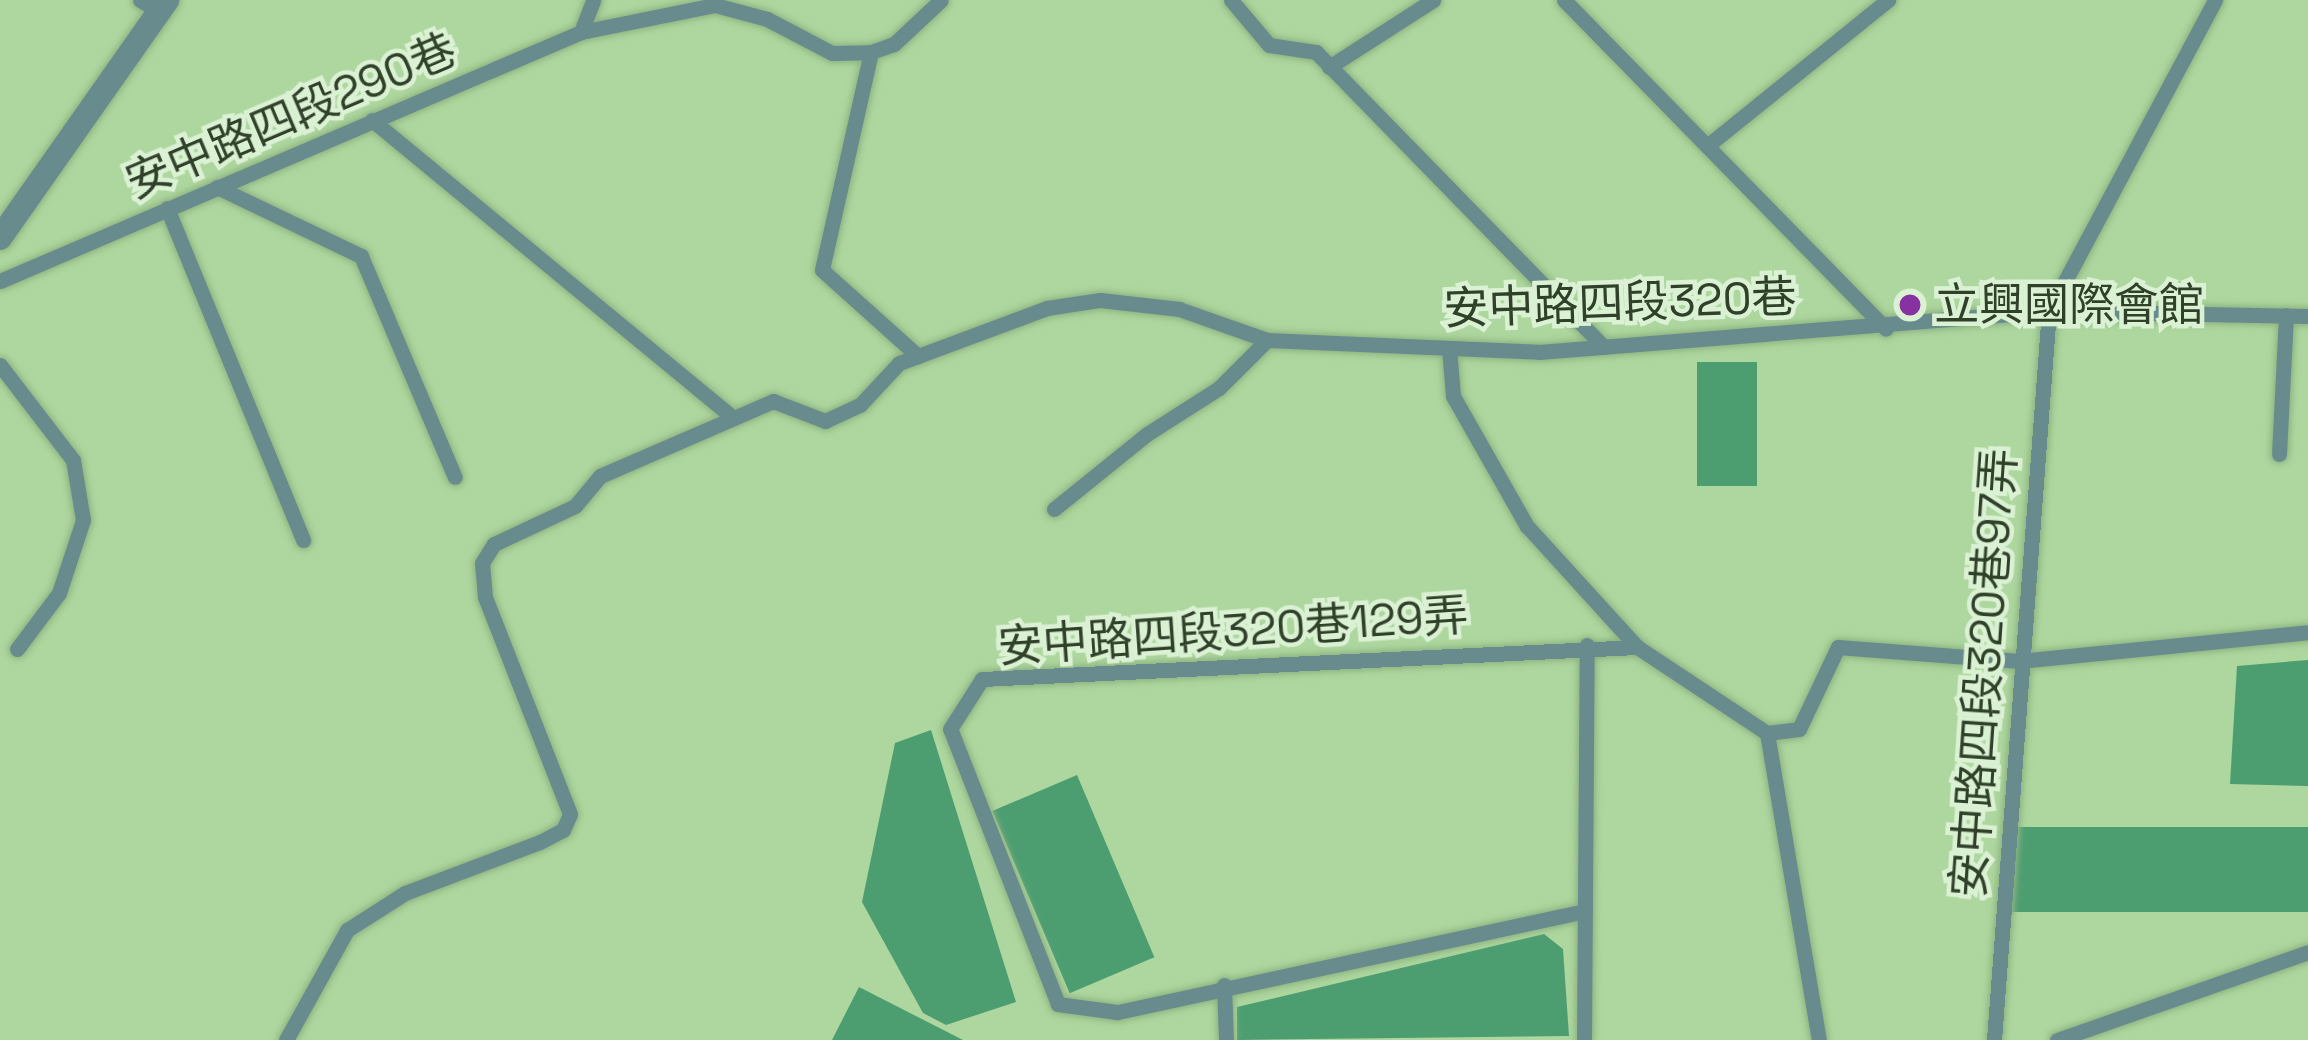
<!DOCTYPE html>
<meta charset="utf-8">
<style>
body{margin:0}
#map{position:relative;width:2308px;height:1040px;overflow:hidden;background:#add79e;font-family:"Space Grotesk","Noto Sans TC",sans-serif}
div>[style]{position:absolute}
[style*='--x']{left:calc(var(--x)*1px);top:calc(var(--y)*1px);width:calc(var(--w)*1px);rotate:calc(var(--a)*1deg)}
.building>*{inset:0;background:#4c9e71;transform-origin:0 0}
.roads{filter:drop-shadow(0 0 3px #8fb382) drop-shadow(0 0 3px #8fb382)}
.service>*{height:15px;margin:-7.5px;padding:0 7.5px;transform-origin:7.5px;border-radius:7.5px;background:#688c8d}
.minor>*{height:24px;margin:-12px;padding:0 12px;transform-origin:12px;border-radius:12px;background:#688c8d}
.dots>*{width:33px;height:33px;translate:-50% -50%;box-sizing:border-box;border:6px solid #dbf1d4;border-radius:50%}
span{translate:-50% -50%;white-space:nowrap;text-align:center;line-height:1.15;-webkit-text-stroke:9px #dbf1d4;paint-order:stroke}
.street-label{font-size:45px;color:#30412a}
.poi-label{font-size:45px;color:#30412a}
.left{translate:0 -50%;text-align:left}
</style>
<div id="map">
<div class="building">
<i style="left:1697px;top:362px;width:60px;height:124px"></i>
<i style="clip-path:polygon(2308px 660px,2308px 786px,2230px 784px,2237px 666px)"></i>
<i style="clip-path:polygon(931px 730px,1016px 1002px,946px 1025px,923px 1013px,862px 902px,895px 743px)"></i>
<i style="left:1077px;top:775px;width:198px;height:92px;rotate:67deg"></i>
<i style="left:2308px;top:827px;width:85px;height:299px;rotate:90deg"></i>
<i style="clip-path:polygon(1544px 934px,1563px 949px,1569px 1036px,1237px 1040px,1237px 1007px)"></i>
<i style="clip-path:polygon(859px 987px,963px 1040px,832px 1040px)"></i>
</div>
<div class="roads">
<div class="service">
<i style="--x:140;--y:0;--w:26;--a:31"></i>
<i style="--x:1231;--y:0;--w:59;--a:49.8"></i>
<i style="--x:1269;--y:45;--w:48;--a:8.5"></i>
<i style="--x:1316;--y:52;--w:412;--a:45.7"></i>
<i style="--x:1564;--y:0;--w:460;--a:45.6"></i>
<i style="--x:581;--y:32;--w:34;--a:-69"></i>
<i style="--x:871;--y:52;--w:223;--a:102.7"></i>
<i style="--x:822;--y:270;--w:129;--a:41.9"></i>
<i style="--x:918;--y:356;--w:138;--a:-20.4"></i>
<i style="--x:1047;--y:308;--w:54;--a:-8.6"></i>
<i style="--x:1100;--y:300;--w:80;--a:6.5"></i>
<i style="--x:1179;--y:309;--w:93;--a:19.4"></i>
<i style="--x:1267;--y:340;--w:272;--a:2.5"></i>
<i style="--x:1539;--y:352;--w:512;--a:-4.6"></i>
<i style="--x:2049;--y:311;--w:259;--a:1.1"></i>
<i style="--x:1329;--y:67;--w:124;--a:-32.8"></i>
<i style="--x:372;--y:120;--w:468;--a:39.5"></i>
<i style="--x:1707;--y:146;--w:233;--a:-38.9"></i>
<i style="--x:217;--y:187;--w:160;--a:25.6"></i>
<i style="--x:361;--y:256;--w:240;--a:67"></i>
<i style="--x:167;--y:208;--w:359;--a:67.7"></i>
<i style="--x:0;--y:281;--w:632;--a:-23.2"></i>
<i style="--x:581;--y:32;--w:137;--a:-11.4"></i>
<i style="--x:715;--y:5;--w:54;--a:15.1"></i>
<i style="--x:767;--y:19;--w:73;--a:27.6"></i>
<i style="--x:832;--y:53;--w:39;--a:-1"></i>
<i style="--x:871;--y:52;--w:24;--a:-19"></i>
<i style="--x:894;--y:44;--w:64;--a:-43.1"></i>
<i style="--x:1449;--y:348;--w:48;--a:85.2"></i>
<i style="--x:1453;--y:396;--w:150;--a:60.4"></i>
<i style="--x:1527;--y:526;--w:164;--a:47.7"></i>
<i style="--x:1637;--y:647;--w:156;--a:33.5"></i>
<i style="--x:1767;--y:733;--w:311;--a:80.4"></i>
<i style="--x:0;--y:365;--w:120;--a:52.5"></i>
<i style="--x:73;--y:460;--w:61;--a:80.5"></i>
<i style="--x:83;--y:520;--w:77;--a:108.2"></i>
<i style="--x:59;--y:593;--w:70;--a:126.9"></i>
<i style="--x:2279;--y:454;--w:139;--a:-87.1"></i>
<i style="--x:1054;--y:509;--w:119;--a:-38.9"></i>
<i style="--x:1147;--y:434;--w:85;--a:-32.6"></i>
<i style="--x:1219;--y:388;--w:68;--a:-45"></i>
<i style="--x:1767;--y:733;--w:32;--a:-7"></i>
<i style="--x:1799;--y:729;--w:91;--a:-64.6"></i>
<i style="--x:1838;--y:647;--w:182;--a:4.4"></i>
<i style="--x:2019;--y:661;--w:290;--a:-5.7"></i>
<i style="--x:1585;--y:911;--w:479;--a:167.8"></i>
<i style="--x:1117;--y:1012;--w:60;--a:-172.3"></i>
<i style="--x:1058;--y:1004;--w:295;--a:-111.4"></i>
<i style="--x:950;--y:729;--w:59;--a:-57.4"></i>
<i style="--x:982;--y:679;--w:656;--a:-2.8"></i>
<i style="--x:1224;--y:985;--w:55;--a:87.9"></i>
<i style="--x:286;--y:1040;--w:126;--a:-61"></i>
<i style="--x:347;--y:930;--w:69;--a:-32.5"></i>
<i style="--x:405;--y:893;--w:144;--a:-20.7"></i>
<i style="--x:540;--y:842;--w:26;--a:-28"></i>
<i style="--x:563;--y:830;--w:17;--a:-66"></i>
<i style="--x:570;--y:814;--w:233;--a:-111.4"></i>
<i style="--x:485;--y:597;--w:34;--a:-95"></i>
<i style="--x:482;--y:563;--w:22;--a:-58"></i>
<i style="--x:494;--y:544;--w:89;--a:-25.1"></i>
<i style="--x:575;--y:506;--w:39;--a:-50"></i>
<i style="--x:600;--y:476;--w:189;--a:-23.4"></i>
<i style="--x:773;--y:401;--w:56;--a:21"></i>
<i style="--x:825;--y:421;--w:38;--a:-25"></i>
<i style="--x:860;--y:405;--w:57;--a:-47.1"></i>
<i style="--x:899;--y:363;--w:20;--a:-20"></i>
<i style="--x:1584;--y:1040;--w:395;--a:-89.6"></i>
<i style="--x:1994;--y:1040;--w:731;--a:-85.69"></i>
<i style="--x:2049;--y:311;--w:353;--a:-61.9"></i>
<i style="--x:2057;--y:1040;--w:266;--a:-19.3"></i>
</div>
<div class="minor">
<i style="--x:0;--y:238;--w:291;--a:-54.9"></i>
</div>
</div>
<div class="dots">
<i style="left:1910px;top:305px;background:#8732a0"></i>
</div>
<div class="street-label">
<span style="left:291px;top:116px;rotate:-23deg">安中路四段290巷</span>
<span style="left:1620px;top:303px;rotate:-2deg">安中路四段320巷</span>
<span style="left:1233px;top:631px;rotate:-4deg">安中路四段320巷129弄</span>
<span style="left:1984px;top:673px;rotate:-86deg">安中路四段320巷97弄</span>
</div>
<div class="poi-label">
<span class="left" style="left:1934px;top:305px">立興國際會館</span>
</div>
</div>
